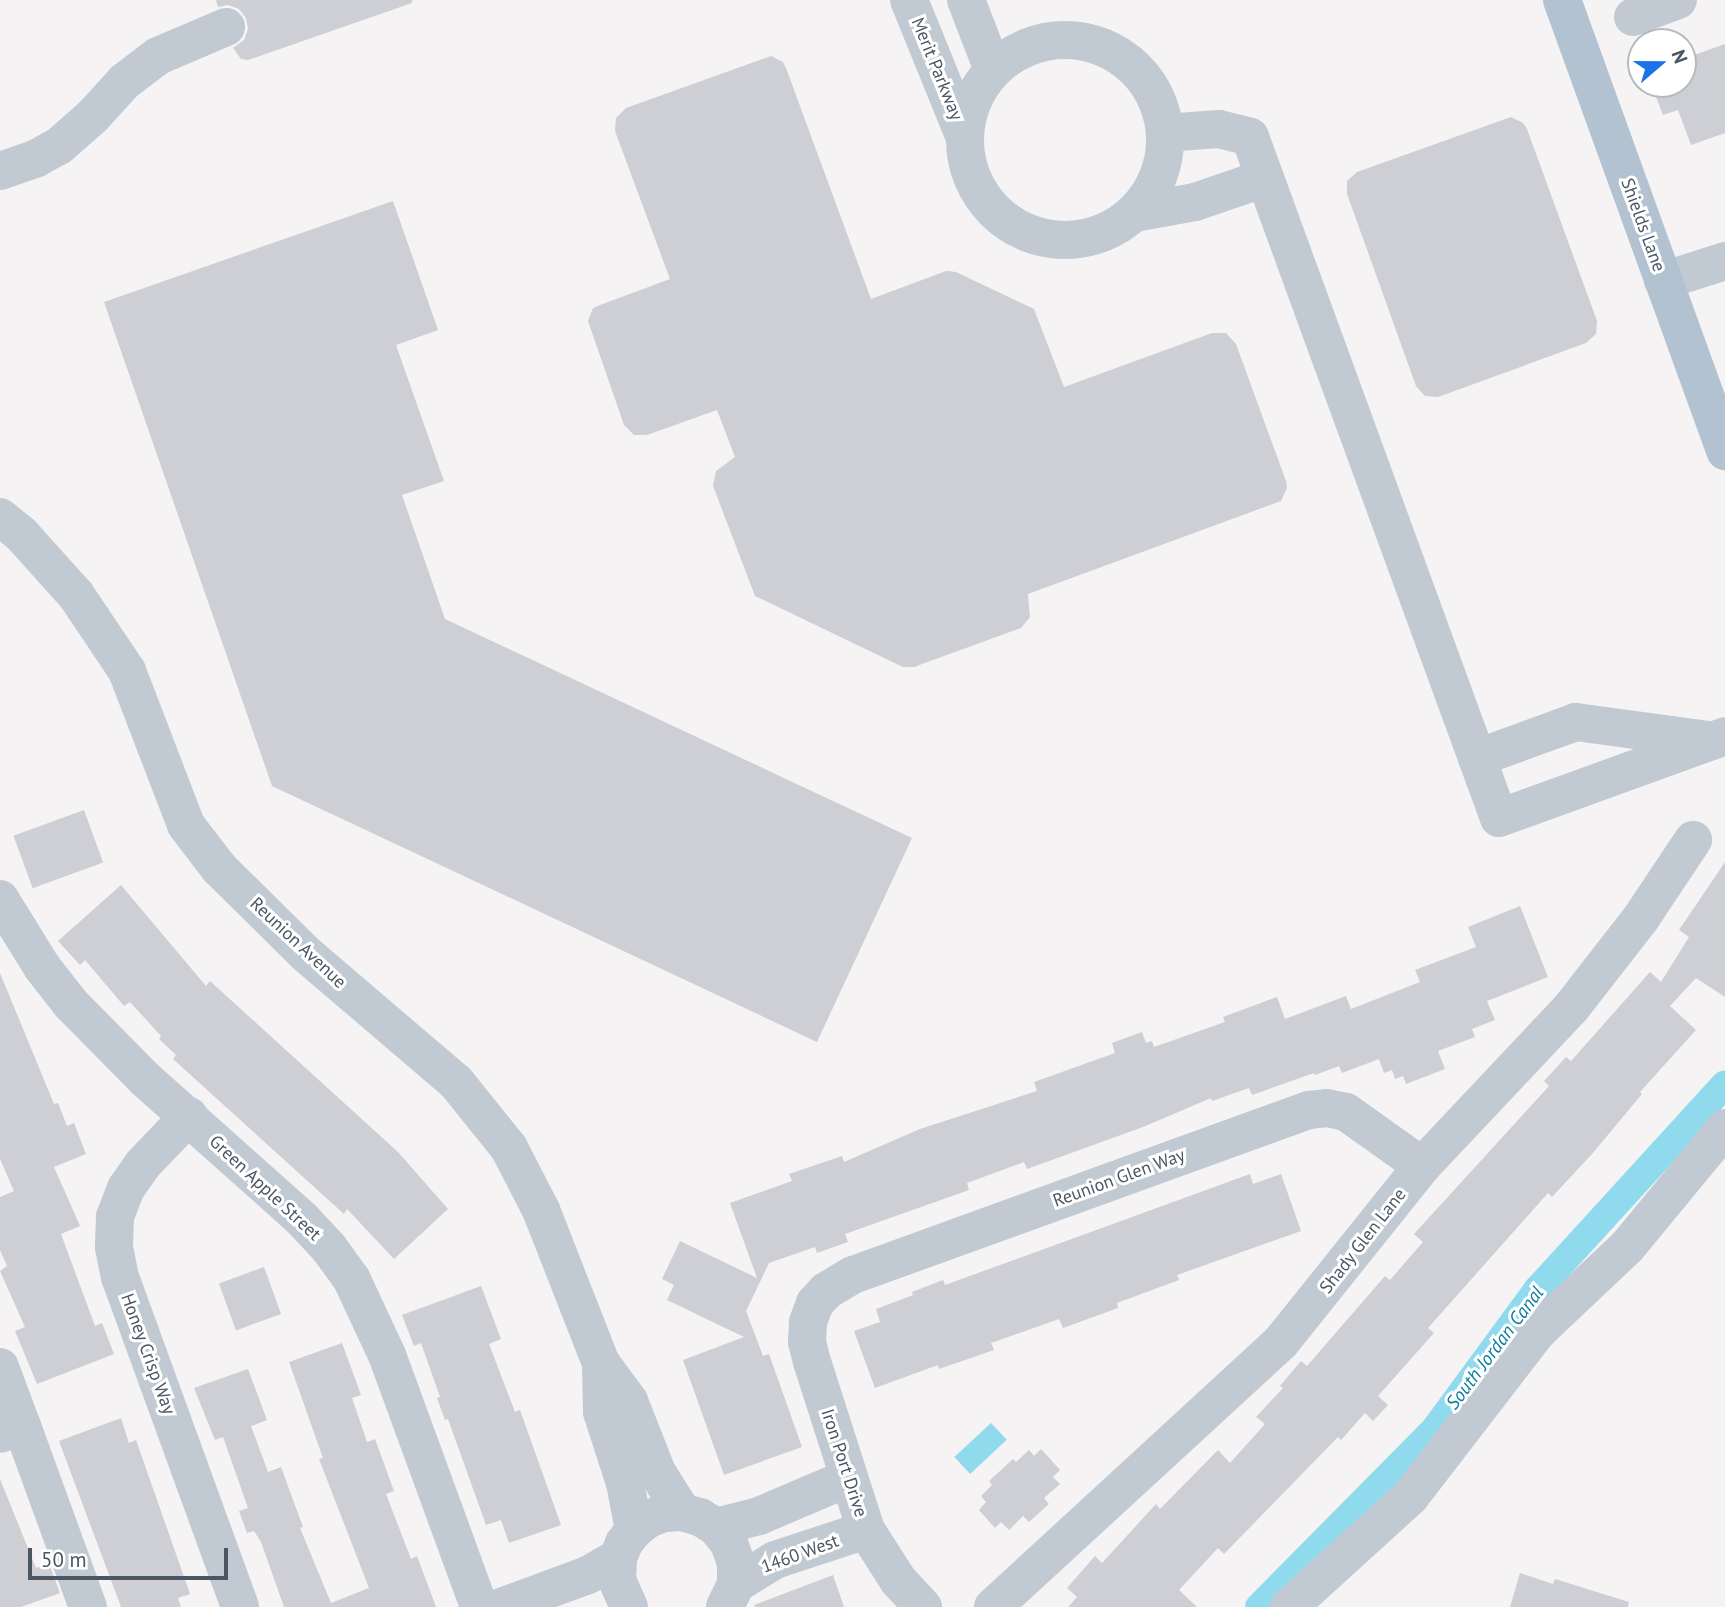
<!DOCTYPE html>
<style>
body{margin:0}
#map{position:relative;width:1725px;height:1607px;overflow:hidden;background:#f5f3f3;font-family:"PT Sans",sans-serif}
div>[style]{position:absolute}
[style*='--x']{left:calc(var(--x)*1px);top:calc(var(--y)*1px);width:calc(var(--w)*1px);rotate:calc(var(--a)*1deg)}
.water>*{inset:0;background:#90daee;transform-origin:0 0}
.canal>*{height:28px;margin:-14px;padding:0 14px;transform-origin:14px;border-radius:14px;background:#90daee}
.building>*{inset:0;background:#cdcfd5;transform-origin:0 0}
.minor>*{height:38px;margin:-19px;padding:0 19px;transform-origin:19px;border-radius:19px;background:#c1cad2}
.minor>.ring{margin:-19px;padding:0;box-sizing:content-box;background:none;border:38px solid #c1cad2;border-radius:50%}
.major>*{height:38px;margin:-19px;padding:0 19px;transform-origin:19px;border-radius:19px;background:#b3c2d1}
span{translate:-50% -50%;white-space:nowrap;text-align:center;line-height:1.15;-webkit-text-stroke:6px #fff;paint-order:stroke}
.street-label{font-size:18px;color:#4a5661}
.water-label{font-size:19px;color:#0c7c9b;font-style:italic}
.north{position:absolute;left:1627px;top:28px;width:70px;height:70px;box-sizing:border-box;background:#fff;border:2px solid #b7bbc0;border-radius:50%;rotate:70deg;font-size:19px;font-weight:700;line-height:28px;text-align:center;color:#4a5661}
.north::after{content:'';display:block;margin:auto;width:24px;height:32px;background:#1a73e8;clip-path:polygon(50% 0,100% 100%,50% 72%,0 100%)}
.scale{position:absolute;left:28px;top:1548px;width:200px;height:32px;box-sizing:border-box;border:4px solid #4a5661;border-top:0;padding-left:9px;font-size:21px;line-height:24px;white-space:nowrap;color:#4a5661;-webkit-text-stroke:5px #fff;paint-order:stroke}
</style>
<div id="map">
<div class="water">
<i style="left:991px;top:1423px;width:23px;height:50px;rotate:47deg"></i>
</div>
<div class="canal">
<i style="--x:1259;--y:1607;--w:250;--a:-45.3"></i>
<i style="--x:1435;--y:1429;--w:174;--a:-53.7"></i>
<i style="--x:1538;--y:1289;--w:277;--a:-47.6"></i>
</div>
<div class="building">
<i style="clip-path:polygon(216px 0,412px 0,412px 3px,248px 60px,241px 59px,233px 48px,244px 40px,248px 29px,246px 18px,239px 9px,228px 5px,218px 7px)"></i>
<i style="clip-path:polygon(1725px 44px,1725px 133px,1691px 145px,1678px 110px,1663px 115px,1651px 84px,1683px 84px,1683px 59px)"></i>
<i style="clip-path:polygon(771px 56px,783px 62px,786px 68px,871px 299px,946px 271px,956px 272px,1034px 309px,1064px 387px,1212px 333px,1226px 333px,1236px 344px,1286px 481px,1287px 488px,1281px 501px,1028px 594px,1030px 617px,1021px 628px,914px 667px,903px 667px,755px 596px,713px 486px,716px 471px,735px 457px,717px 410px,647px 435px,634px 435px,624px 425px,588px 321px,593px 308px,600px 305px,670px 279px,615px 131px,616px 118px,626px 108px)"></i>
<i style="clip-path:polygon(1511px 117px,1523px 123px,1527px 129px,1597px 321px,1596px 334px,1586px 343px,1438px 397px,1425px 396px,1416px 386px,1347px 194px,1347px 181px,1357px 172px)"></i>
<i style="clip-path:polygon(393px 201px,438px 330px,396px 345px,444px 481px,402px 495px,445px 619px,912px 838px,817px 1042px,272px 786px,104px 302px)"></i>
<i style="left:84px;top:810px;width:56px;height:75px;rotate:70deg"></i>
<i style="clip-path:polygon(1725px 862px,1725px 997px,1696px 978px,1670px 1006px,1696px 1030px,1640px 1092px,1642px 1094px,1592px 1154px,1552px 1197px,1548px 1193px,1428px 1328px,1434px 1333px,1378px 1396px,1388px 1405px,1373px 1421px,1365px 1413px,1341px 1440px,1338px 1437px,1224px 1554px,1218px 1548px,1179px 1590px,1197px 1607px,1068px 1607px,1077px 1597px,1067px 1588px,1095px 1556px,1102px 1563px,1156px 1504px,1160px 1509px,1218px 1450px,1230px 1463px,1265px 1424px,1256px 1417px,1283px 1388px,1280px 1386px,1301px 1361px,1307px 1366px,1385px 1276px,1390px 1280px,1423px 1242px,1414px 1234px,1549px 1086px,1544px 1081px,1566px 1057px,1571px 1061px,1650px 972px,1661px 982px,1689px 937px,1679px 930px)"></i>
<i style="clip-path:polygon(121px 885px,206px 986px,210px 981px,398px 1152px,448px 1209px,394px 1259px,347px 1209px,344px 1214px,173px 1059px,176px 1055px,159px 1039px,161px 1036px,130px 1002px,124px 1006px,85px 960px,80px 965px,58px 941px)"></i>
<i style="clip-path:polygon(1520px 906px,1548px 977px,1487px 1001px,1495px 1020px,1472px 1029px,1475px 1037px,1438px 1051px,1445px 1069px,1406px 1084px,1403px 1076px,1395px 1079px,1392px 1070px,1384px 1073px,1379px 1059px,1342px 1073px,1339px 1066px,1315px 1075px,1314px 1073px,1252px 1095px,1249px 1088px,1212px 1101px,1211px 1098px,1143px 1127px,1027px 1169px,1024px 1162px,967px 1183px,969px 1190px,845px 1234px,848px 1242px,817px 1253px,815px 1247px,769px 1263px,746px 1311px,763px 1356px,769px 1354px,802px 1447px,724px 1475px,683px 1360px,744px 1337px,667px 1300px,674px 1285px,662px 1279px,680px 1241px,757px 1278px,730px 1203px,792px 1181px,789px 1174px,842px 1156px,844px 1162px,920px 1129px,1037px 1091px,1034px 1082px,1115px 1053px,1112px 1043px,1142px 1032px,1146px 1043px,1152px 1041px,1154px 1047px,1225px 1022px,1223px 1017px,1277px 997px,1285px 1019px,1346px 996px,1351px 1009px,1420px 982px,1415px 970px,1476px 947px,1468px 927px)"></i>
<i style="clip-path:polygon(0 973px,54px 1104px,58px 1103px,67px 1126px,74px 1123px,86px 1154px,54px 1167px,80px 1226px,61px 1234px,95px 1326px,102px 1323px,114px 1354px,37px 1384px,15px 1331px,25px 1327px,0 1271px,7px 1266px,0 1250px,0 1197px,14px 1191px,0 1159px)"></i>
<i style="clip-path:polygon(1250px 1174px,1253px 1184px,1281px 1174px,1301px 1231px,1177px 1275px,1179px 1280px,1117px 1303px,1118px 1308px,1063px 1328px,1059px 1319px,991px 1343px,994px 1350px,939px 1369px,938px 1365px,875px 1388px,854px 1331px,880px 1322px,876px 1309px,913px 1295px,912px 1292px,943px 1280px,945px 1285px)"></i>
<i style="left:264px;top:1267px;width:50px;height:48px;rotate:70deg"></i>
<i style="clip-path:polygon(481px 1286px,501px 1339px,489px 1344px,515px 1412px,520px 1410px,561px 1525px,509px 1543px,501px 1520px,486px 1525px,448px 1419px,445px 1420px,437px 1398px,440px 1397px,421px 1343px,414px 1346px,402px 1315px)"></i>
<i style="clip-path:polygon(342px 1343px,361px 1395px,352px 1398px,367px 1442px,375px 1439px,394px 1491px,386px 1494px,411px 1559px,417px 1556px,436px 1607px,284px 1607px,261px 1542px,254px 1531px,247px 1533px,239px 1511px,248px 1508px,223px 1437px,215px 1440px,194px 1388px,248px 1369px,267px 1420px,251px 1426px,268px 1472px,281px 1467px,303px 1527px,300px 1528px,331px 1603px,369px 1588px,319px 1459px,323px 1458px,289px 1362px)"></i>
<i style="clip-path:polygon(121px 1418px,129px 1443px,136px 1440px,190px 1594px,178px 1598px,181px 1607px,121px 1607px,59px 1441px)"></i>
<i style="clip-path:polygon(1041px 1449px,1060px 1470px,1053px 1477px,1060px 1484px,1044px 1498px,1049px 1504px,1029px 1522px,1023px 1516px,1009px 1530px,1001px 1522px,995px 1528px,979px 1510px,986px 1502px,981px 1496px,992px 1485px,989px 1481px,1013px 1459px,1016px 1462px,1029px 1450px,1034px 1456px)"></i>
<i style="clip-path:polygon(0 1479px,36px 1568px,49px 1564px,60px 1593px,21px 1607px,0 1607px)"></i>
<i style="clip-path:polygon(1520px 1573px,1553px 1584px,1555px 1579px,1629px 1602px,1628px 1607px,1510px 1607px)"></i>
<i style="clip-path:polygon(833px 1575px,844px 1607px,755px 1607px,754px 1605px)"></i>
</div>
<div class="minor">
<i style="--x:909;--y:0;--w:149;--a:67.9"></i>
<i style="--x:966;--y:0;--w:75;--a:68.9"></i>
<i style="--x:1633;--y:17;--w:48;--a:-20.7"></i>
<i class="ring" style="left:965px;top:40px;width:162px;height:162px"></i>
<i style="--x:1165;--y:133;--w:54;--a:-4.2"></i>
<i style="--x:1219;--y:129;--w:32;--a:14"></i>
<i style="--x:1250;--y:137;--w:725;--a:69.92"></i>
<i style="--x:1499;--y:818;--w:240;--a:-19.9"></i>
<i style="--x:0;--y:171;--w:39;--a:-19"></i>
<i style="--x:37;--y:158;--w:25;--a:-29"></i>
<i style="--x:59;--y:146;--w:45;--a:-41.4"></i>
<i style="--x:93;--y:116;--w:47;--a:-47.6"></i>
<i style="--x:125;--y:81;--w:41;--a:-37.1"></i>
<i style="--x:158;--y:56;--w:74;--a:-23.1"></i>
<i style="--x:1134;--y:213;--w:62;--a:-10.2"></i>
<i style="--x:1195;--y:202;--w:74;--a:-18.9"></i>
<i style="--x:1663;--y:281;--w:65;--a:-17.9"></i>
<i style="--x:0;--y:517;--w:28;--a:39"></i>
<i style="--x:22;--y:535;--w:81;--a:48"></i>
<i style="--x:76;--y:595;--w:92;--a:56.1"></i>
<i style="--x:127;--y:671;--w:165;--a:69"></i>
<i style="--x:186;--y:825;--w:54;--a:52.5"></i>
<i style="--x:219;--y:868;--w:122;--a:44.7"></i>
<i style="--x:306;--y:954;--w:197;--a:40.5"></i>
<i style="--x:456;--y:1082;--w:85;--a:51.2"></i>
<i style="--x:509;--y:1148;--w:70;--a:62.7"></i>
<i style="--x:541;--y:1210;--w:164;--a:68.6"></i>
<i style="--x:601;--y:1363;--w:47;--a:53.6"></i>
<i style="--x:629;--y:1401;--w:76;--a:68.5"></i>
<i style="--x:657;--y:1472;--w:47;--a:58"></i>
<i style="--x:1477;--y:758;--w:105;--a:-20"></i>
<i style="--x:1576;--y:722;--w:132;--a:7.8"></i>
<i style="--x:0;--y:899;--w:80;--a:58.3"></i>
<i style="--x:42;--y:967;--w:47;--a:51.9"></i>
<i style="--x:71;--y:1004;--w:105;--a:45.4"></i>
<i style="--x:145;--y:1079;--w:210;--a:41.7"></i>
<i style="--x:302;--y:1219;--w:40;--a:47"></i>
<i style="--x:329;--y:1248;--w:39;--a:54"></i>
<i style="--x:352;--y:1280;--w:83;--a:65"></i>
<i style="--x:387;--y:1355;--w:268;--a:69.9"></i>
<i style="--x:189;--y:1116;--w:66;--a:133.8"></i>
<i style="--x:143;--y:1164;--w:29;--a:125"></i>
<i style="--x:126;--y:1188;--w:31;--a:111"></i>
<i style="--x:115;--y:1217;--w:30;--a:92"></i>
<i style="--x:114;--y:1247;--w:31;--a:79"></i>
<i style="--x:120;--y:1277;--w:351;--a:70"></i>
<i style="--x:601;--y:1363;--w:49;--a:88.8"></i>
<i style="--x:602;--y:1412;--w:75;--a:72.1"></i>
<i style="--x:625;--y:1483;--w:48;--a:79.2"></i>
<i style="--x:0;--y:1367;--w:63;--a:69.6"></i>
<i style="--x:22;--y:1426;--w:23;--a:160"></i>
<i style="--x:22;--y:1426;--w:193;--a:70"></i>
<i style="--x:716;--y:1527;--w:44;--a:-14.3"></i>
<i style="--x:759;--y:1516;--w:97;--a:-23.1"></i>
<i style="--x:736;--y:1584;--w:46;--a:-31.6"></i>
<i style="--x:775;--y:1560;--w:96;--a:-18.2"></i>
<i style="--x:501;--y:1607;--w:93;--a:-20.2"></i>
<i style="--x:588;--y:1575;--w:34;--a:-30"></i>
<i style="--x:629;--y:1607;--w:30;--a:-114"></i>
<i style="--x:617;--y:1580;--w:22;--a:-87"></i>
<i style="--x:618;--y:1558;--w:16;--a:-68"></i>
<i style="--x:624;--y:1543;--w:16;--a:-52"></i>
<i style="--x:634;--y:1530;--w:18;--a:-38"></i>
<i style="--x:648;--y:1519;--w:17;--a:-21"></i>
<i style="--x:664;--y:1513;--w:18;--a:-3"></i>
<i style="--x:682;--y:1512;--w:19;--a:16"></i>
<i style="--x:700;--y:1517;--w:19;--a:32"></i>
<i style="--x:716;--y:1527;--w:21;--a:51"></i>
<i style="--x:729;--y:1543;--w:21;--a:71"></i>
<i style="--x:736;--y:1563;--w:21;--a:90"></i>
<i style="--x:736;--y:1584;--w:25;--a:116"></i>
<i style="--x:923;--y:1607;--w:37;--a:-133"></i>
<i style="--x:898;--y:1580;--w:59;--a:-122.6"></i>
<i style="--x:866;--y:1530;--w:176;--a:-107.8"></i>
<i style="--x:812;--y:1362;--w:21;--a:-104"></i>
<i style="--x:807;--y:1342;--w:20;--a:-87"></i>
<i style="--x:808;--y:1322;--w:20;--a:-70"></i>
<i style="--x:815;--y:1303;--w:16;--a:-47"></i>
<i style="--x:826;--y:1291;--w:31;--a:-31"></i>
<i style="--x:853;--y:1275;--w:485;--a:-19.9"></i>
<i style="--x:1309;--y:1110;--w:18;--a:-6"></i>
<i style="--x:1327;--y:1108;--w:19;--a:12"></i>
<i style="--x:1346;--y:1112;--w:93;--a:35.4"></i>
<i style="--x:993;--y:1607;--w:391;--a:-42.6"></i>
<i style="--x:1281;--y:1342;--w:226;--a:-51.3"></i>
<i style="--x:1422;--y:1166;--w:217;--a:-46.7"></i>
<i style="--x:1571;--y:1008;--w:114;--a:-52.1"></i>
<i style="--x:1641;--y:918;--w:94;--a:-56.3"></i>
<i style="--x:1289;--y:1607;--w:164;--a:-42.3"></i>
<i style="--x:1410;--y:1497;--w:208;--a:-52.4"></i>
<i style="--x:1537;--y:1332;--w:124;--a:-43.4"></i>
<i style="--x:1627;--y:1247;--w:154;--a:-50.5"></i>
</div>
<div class="major">
<i style="--x:1562;--y:0;--w:480;--a:70.1"></i>
</div>
<div class="street-label">
<span style="left:937px;top:69px;rotate:68deg">Merit Parkway</span>
<span style="left:1643px;top:225px;rotate:70deg">Shields Lane</span>
<span style="left:298px;top:943px;rotate:43deg">Reunion Avenue</span>
<span style="left:1119px;top:1178px;rotate:-20deg">Reunion Glen Way</span>
<span style="left:265px;top:1188px;rotate:43deg">Green Apple Street</span>
<span style="left:1363px;top:1241px;rotate:-52deg">Shady Glen Lane</span>
<span style="left:148px;top:1354px;rotate:70deg">Honey Crisp Way</span>
<span style="left:844px;top:1463px;rotate:72deg">Iron Port Drive</span>
<span style="left:800px;top:1554px;rotate:-20deg">1460 West</span>
</div>
<div class="water-label">
<span style="left:1495px;top:1348px;rotate:-53deg">South Jordan Canal</span>
</div>
<div class="north">N</div>
<div class="scale">50 m</div>
</div>
